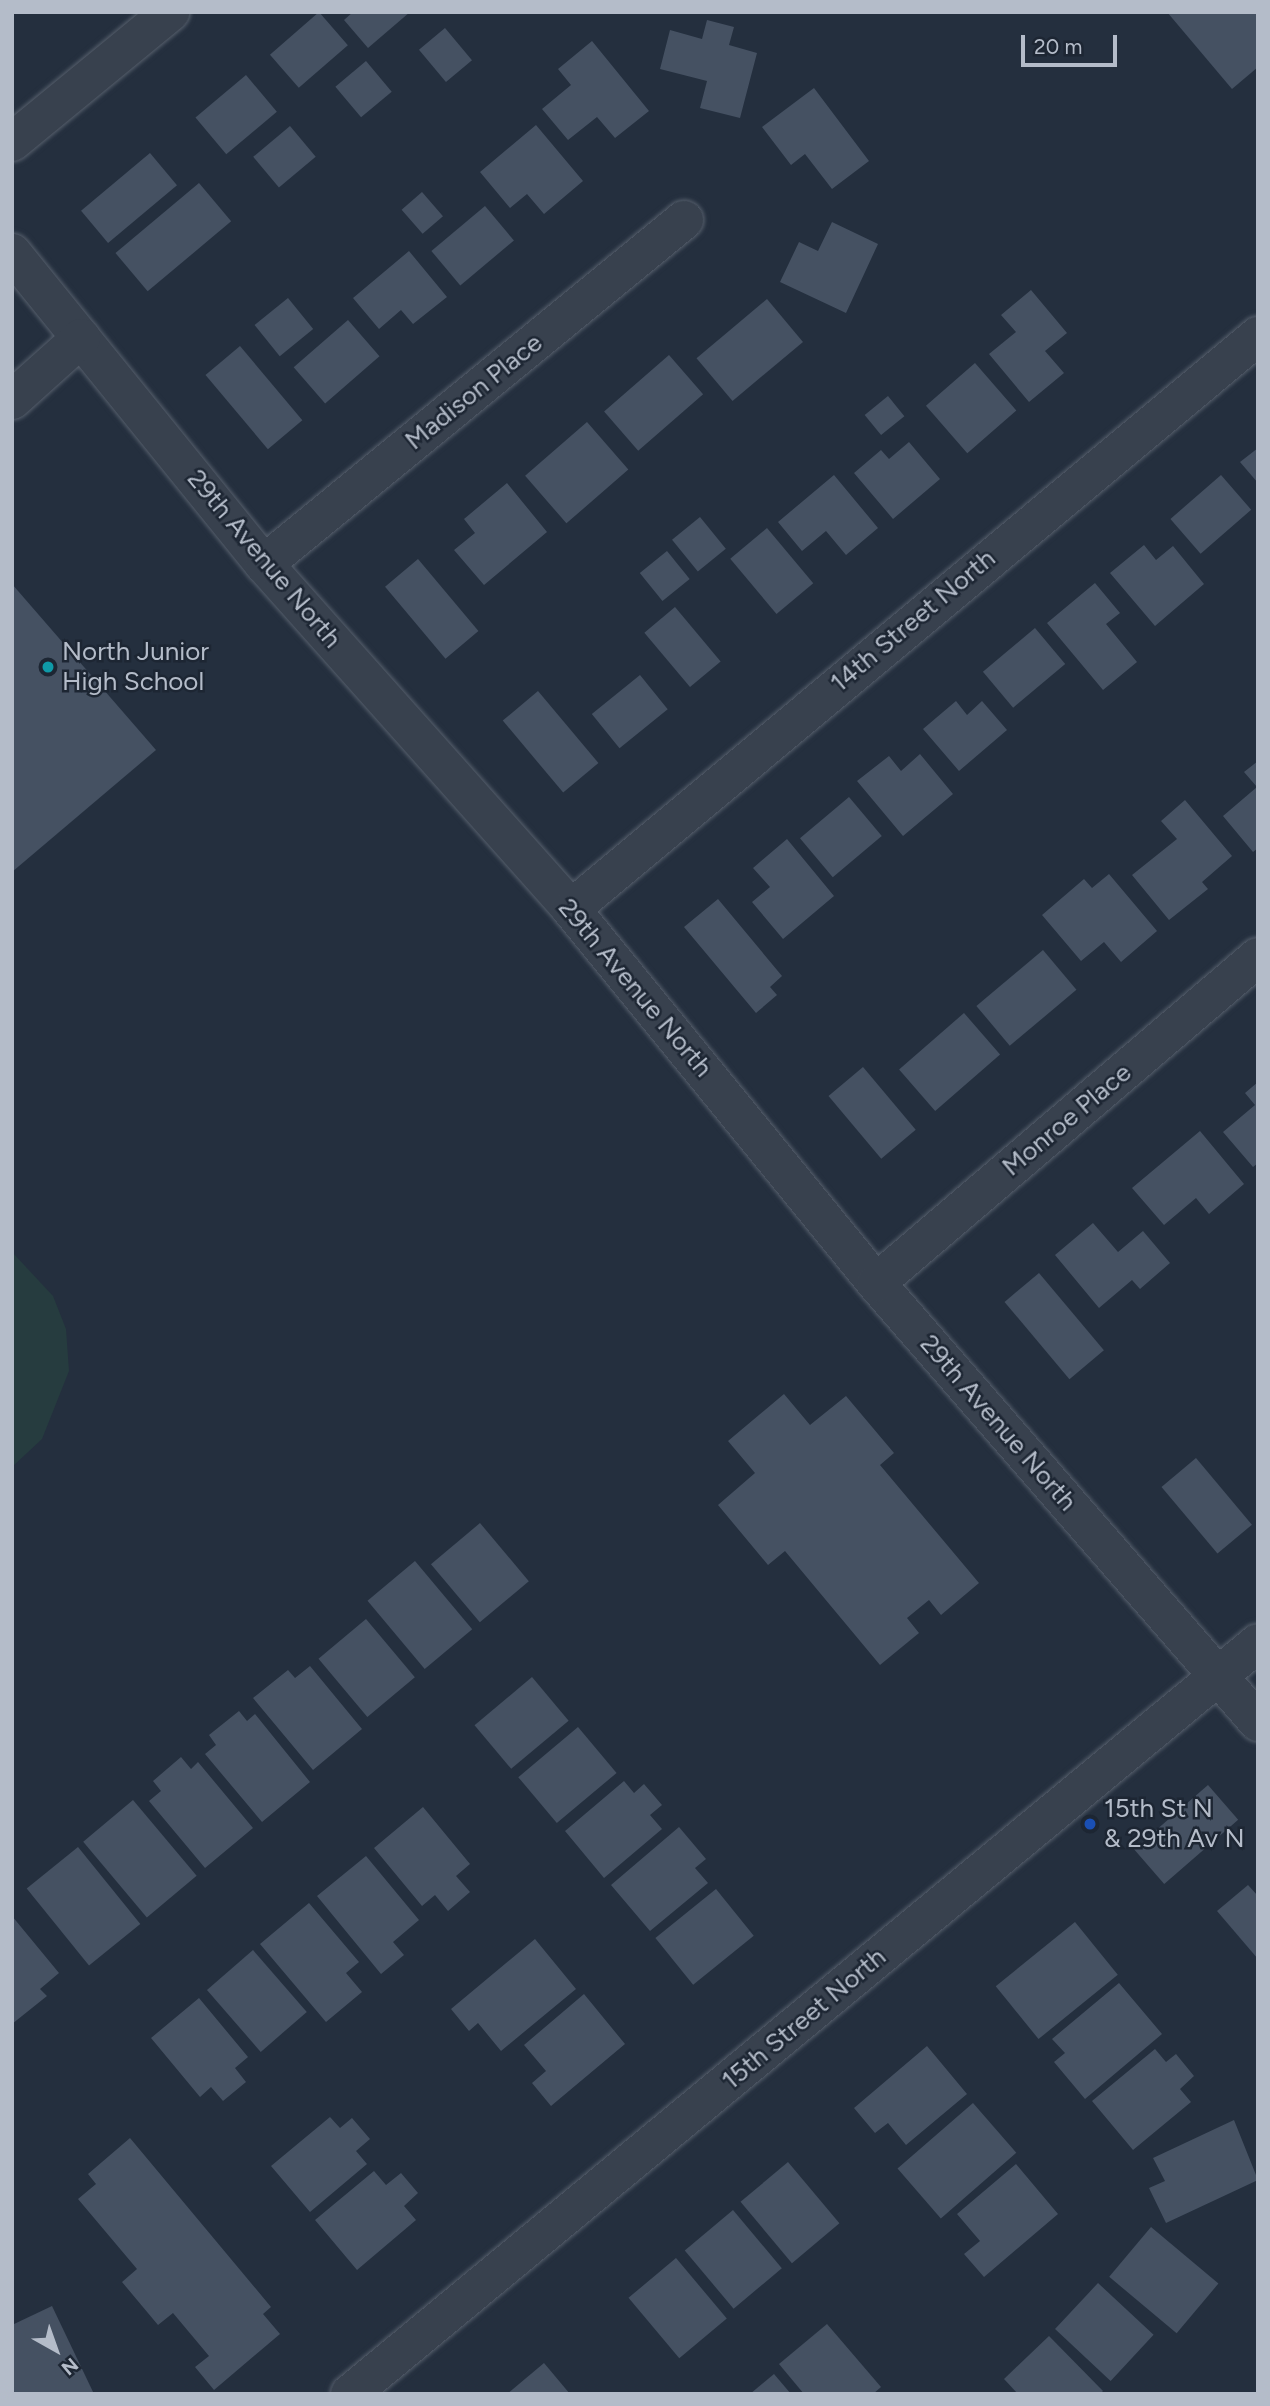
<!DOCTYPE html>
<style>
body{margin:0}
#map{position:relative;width:1270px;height:2406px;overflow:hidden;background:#242f3e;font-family:Figtree,sans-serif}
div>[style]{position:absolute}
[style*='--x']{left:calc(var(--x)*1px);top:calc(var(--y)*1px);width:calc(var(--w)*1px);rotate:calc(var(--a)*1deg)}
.green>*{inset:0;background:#263c3f}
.building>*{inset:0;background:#455162;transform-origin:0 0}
.roads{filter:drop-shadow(0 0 2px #565f6c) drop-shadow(0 0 2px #565f6c)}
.minor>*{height:38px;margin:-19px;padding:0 19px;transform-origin:19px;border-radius:19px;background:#38414e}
.dots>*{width:19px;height:19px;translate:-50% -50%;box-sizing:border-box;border:4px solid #1d2633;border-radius:50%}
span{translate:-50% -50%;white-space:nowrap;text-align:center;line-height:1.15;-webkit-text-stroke:5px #1d2633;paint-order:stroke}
.street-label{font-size:26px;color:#b4bcc9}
.poi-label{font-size:26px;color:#b4bcc9}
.left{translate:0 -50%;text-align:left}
.frame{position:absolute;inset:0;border:14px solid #b4bcc9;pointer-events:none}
.north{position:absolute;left:21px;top:2315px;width:70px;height:70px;-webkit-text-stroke:5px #1d2633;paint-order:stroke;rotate:140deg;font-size:19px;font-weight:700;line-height:28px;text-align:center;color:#b4bcc9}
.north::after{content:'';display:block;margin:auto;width:24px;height:32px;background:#b4bcc9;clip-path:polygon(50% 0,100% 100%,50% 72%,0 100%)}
.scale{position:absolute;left:1021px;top:35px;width:96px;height:32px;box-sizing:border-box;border:4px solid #b4bcc9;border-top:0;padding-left:9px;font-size:21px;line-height:24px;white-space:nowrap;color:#b4bcc9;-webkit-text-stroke:5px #1d2633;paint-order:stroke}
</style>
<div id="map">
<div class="green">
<i style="clip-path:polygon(12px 1252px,53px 1296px,66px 1329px,69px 1371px,42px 1439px,12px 1467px)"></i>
</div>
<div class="building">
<i style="left:319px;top:12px;width:44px;height:65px;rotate:49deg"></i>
<i style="clip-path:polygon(353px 12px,410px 12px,368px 48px,344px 20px)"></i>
<i style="clip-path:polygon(1167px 12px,1258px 12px,1258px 67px,1232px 89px)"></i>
<i style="clip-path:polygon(707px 20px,734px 27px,729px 45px,757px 53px,740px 118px,700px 108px,707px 81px,660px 69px,670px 30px,702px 39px)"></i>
<i style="left:445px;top:28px;width:42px;height:34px;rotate:50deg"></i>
<i style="clip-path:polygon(592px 41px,649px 111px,615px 138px,597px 117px,568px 140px,542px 109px,571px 85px,558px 69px)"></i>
<i style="left:366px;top:61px;width:40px;height:40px;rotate:50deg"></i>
<i style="left:246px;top:75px;width:48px;height:66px;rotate:50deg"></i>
<i style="clip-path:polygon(814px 88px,869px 161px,832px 189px,805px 154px,791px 165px,762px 127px)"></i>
<i style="clip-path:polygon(536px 125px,583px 181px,544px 214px,527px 194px,510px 208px,480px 172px)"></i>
<i style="left:290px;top:126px;width:40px;height:48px;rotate:50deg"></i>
<i style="left:150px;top:153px;width:42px;height:90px;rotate:50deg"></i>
<i style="left:199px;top:183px;width:50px;height:109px;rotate:50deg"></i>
<i style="left:422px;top:192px;width:32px;height:27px;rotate:49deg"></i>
<i style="left:485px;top:206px;width:45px;height:70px;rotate:50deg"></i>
<i style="clip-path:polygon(832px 222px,878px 244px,846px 313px,780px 282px,799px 242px,818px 251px)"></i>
<i style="clip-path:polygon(409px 251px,447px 297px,413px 324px,401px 310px,379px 329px,353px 298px)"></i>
<i style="clip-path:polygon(1031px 290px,1067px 333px,1045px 351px,1064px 373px,1029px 402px,989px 354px,1016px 332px,1001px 315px)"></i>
<i style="left:288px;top:298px;width:40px;height:43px;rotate:51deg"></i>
<i style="left:767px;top:299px;width:56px;height:92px;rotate:50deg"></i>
<i style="left:348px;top:320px;width:48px;height:72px;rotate:49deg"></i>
<i style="left:240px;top:346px;width:97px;height:45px;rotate:50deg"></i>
<i style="left:669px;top:355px;width:52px;height:86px;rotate:49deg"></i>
<i style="left:975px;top:363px;width:63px;height:65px;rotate:49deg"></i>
<i style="left:888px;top:396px;width:26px;height:30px;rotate:51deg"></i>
<i style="left:587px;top:422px;width:63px;height:82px;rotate:49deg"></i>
<i style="clip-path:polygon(909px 442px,940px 479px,893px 519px,854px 473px,881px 450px,889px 459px)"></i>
<i style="clip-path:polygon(1258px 448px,1258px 483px,1240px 462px)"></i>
<i style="clip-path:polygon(834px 475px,878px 528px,846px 555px,826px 531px,802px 551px,778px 522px)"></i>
<i style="left:1221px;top:475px;width:46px;height:67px;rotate:49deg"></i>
<i style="clip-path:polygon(507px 483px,547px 532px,484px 585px,454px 550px,475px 533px,464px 519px)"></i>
<i style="left:700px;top:517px;width:41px;height:36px;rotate:51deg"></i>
<i style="left:767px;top:528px;width:72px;height:48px;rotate:50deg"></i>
<i style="clip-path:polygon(1144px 545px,1156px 560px,1173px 546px,1204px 584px,1155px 626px,1110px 573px)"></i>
<i style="left:667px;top:551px;width:36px;height:35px;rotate:51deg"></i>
<i style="left:418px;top:559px;width:94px;height:43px;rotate:50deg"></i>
<i style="clip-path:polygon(1095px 583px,1120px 613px,1106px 624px,1137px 662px,1103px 690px,1047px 623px)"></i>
<i style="clip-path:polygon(12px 584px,156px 750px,12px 872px)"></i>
<i style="left:675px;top:607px;width:71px;height:40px;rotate:50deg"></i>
<i style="left:1035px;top:628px;width:47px;height:68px;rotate:50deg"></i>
<i style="left:640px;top:675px;width:44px;height:62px;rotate:51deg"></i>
<i style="left:538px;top:691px;width:94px;height:46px;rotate:50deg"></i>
<i style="clip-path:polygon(956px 701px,967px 715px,982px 701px,1007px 730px,959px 771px,923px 729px)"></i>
<i style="clip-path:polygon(920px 754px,953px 794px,903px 836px,857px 781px,889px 756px,901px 771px)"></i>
<i style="clip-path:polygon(1258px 761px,1258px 848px,1253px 852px,1223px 816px,1257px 787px,1244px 772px)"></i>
<i style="left:849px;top:797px;width:51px;height:64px;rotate:50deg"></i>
<i style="clip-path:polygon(1185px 800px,1232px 856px,1202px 882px,1208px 889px,1169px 920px,1132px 875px,1177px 839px,1161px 821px)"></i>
<i style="clip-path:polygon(787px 839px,834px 896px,783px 939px,752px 902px,770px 887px,753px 868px)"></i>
<i style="clip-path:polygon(1109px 874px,1157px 931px,1121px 962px,1104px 942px,1081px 961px,1042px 915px,1084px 879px,1092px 888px)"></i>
<i style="clip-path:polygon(718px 899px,782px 976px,770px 987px,777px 995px,756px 1013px,684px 927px)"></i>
<i style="left:1043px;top:950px;width:52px;height:87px;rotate:50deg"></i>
<i style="left:964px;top:1013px;width:55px;height:86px;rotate:49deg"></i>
<i style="left:863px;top:1067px;width:82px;height:45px;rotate:50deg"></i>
<i style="clip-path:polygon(1258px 1082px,1258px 1163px,1253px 1167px,1223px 1132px,1255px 1105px,1245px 1093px)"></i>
<i style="clip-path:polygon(1200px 1131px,1244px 1184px,1209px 1214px,1196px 1198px,1164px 1225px,1132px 1188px)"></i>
<i style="clip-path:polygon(1093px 1223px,1118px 1252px,1143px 1231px,1170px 1263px,1140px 1289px,1132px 1280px,1099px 1308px,1055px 1255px)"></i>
<i style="left:1039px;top:1273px;width:101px;height:45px;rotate:50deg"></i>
<i style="clip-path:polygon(784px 1394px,810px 1425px,846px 1396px,894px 1453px,880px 1465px,979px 1583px,941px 1615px,929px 1600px,907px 1618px,919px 1633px,880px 1665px,785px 1551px,768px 1565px,718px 1505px,755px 1473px,728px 1441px)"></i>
<i style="left:1196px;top:1458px;width:87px;height:45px;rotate:50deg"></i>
<i style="left:480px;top:1523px;width:76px;height:64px;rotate:50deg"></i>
<i style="left:415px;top:1561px;width:89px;height:62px;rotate:50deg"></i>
<i style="left:366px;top:1619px;width:76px;height:62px;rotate:50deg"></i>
<i style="clip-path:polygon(310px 1666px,362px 1729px,313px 1770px,253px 1698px,288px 1670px,295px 1678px)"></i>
<i style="left:532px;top:1677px;width:57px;height:75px;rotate:50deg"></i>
<i style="clip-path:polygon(239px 1711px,247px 1721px,255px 1714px,310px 1782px,262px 1822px,205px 1754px,216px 1745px,209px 1735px)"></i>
<i style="left:578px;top:1727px;width:60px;height:78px;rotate:50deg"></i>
<i style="clip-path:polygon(181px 1757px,191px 1769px,198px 1762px,253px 1828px,205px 1868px,149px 1801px,161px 1791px,153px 1781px)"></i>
<i style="clip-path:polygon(624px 1781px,634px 1793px,644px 1784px,662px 1805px,650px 1815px,662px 1829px,604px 1878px,565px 1831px)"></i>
<i style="left:1208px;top:1785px;width:46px;height:98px;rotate:49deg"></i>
<i style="left:133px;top:1800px;width:99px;height:65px;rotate:50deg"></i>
<i style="clip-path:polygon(423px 1807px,470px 1864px,456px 1876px,470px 1892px,448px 1911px,435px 1895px,422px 1906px,374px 1848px)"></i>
<i style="clip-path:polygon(679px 1827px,706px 1859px,695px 1868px,708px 1883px,650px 1931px,611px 1885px)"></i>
<i style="left:78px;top:1847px;width:99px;height:66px;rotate:51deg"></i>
<i style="clip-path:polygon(366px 1856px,419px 1920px,393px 1942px,404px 1955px,381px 1974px,317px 1896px)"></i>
<i style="clip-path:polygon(1248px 1885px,1258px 1896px,1258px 1959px,1217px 1911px)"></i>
<i style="left:716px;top:1889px;width:60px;height:78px;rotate:51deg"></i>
<i style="clip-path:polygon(309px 1903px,359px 1962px,346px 1973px,362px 1992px,326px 2022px,260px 1944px)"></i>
<i style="clip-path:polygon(12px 1916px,59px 1973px,40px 1989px,47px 1996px,12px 2024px)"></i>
<i style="left:1075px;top:1922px;width:68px;height:102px;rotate:51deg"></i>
<i style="clip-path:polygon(535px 1939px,576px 1989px,501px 2051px,478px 2023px,469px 2031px,451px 2009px)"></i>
<i style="left:253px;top:1950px;width:82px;height:61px;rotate:49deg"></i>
<i style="clip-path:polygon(1119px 1983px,1162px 2034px,1085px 2099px,1054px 2062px,1065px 2053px,1052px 2039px)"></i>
<i style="clip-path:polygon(584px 1994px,625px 2044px,551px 2106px,532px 2083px,546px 2071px,524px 2045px)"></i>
<i style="clip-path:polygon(199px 1998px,248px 2057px,235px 2068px,246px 2082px,223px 2101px,211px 2087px,200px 2097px,151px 2038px)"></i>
<i style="clip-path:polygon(927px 2046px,967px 2094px,906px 2145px,888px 2123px,875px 2133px,854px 2108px)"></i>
<i style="clip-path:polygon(1155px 2049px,1166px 2062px,1176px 2054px,1194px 2076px,1180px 2089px,1191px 2102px,1133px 2150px,1092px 2101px)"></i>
<i style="left:973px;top:2103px;width:66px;height:100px;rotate:49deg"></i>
<i style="clip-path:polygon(330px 2117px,340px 2128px,352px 2118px,370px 2139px,356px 2151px,367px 2164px,310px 2212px,271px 2166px)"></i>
<i style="clip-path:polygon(1234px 2120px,1258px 2180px,1166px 2223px,1149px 2188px,1165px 2181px,1153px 2158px)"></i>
<i style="clip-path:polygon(130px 2138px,271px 2307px,263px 2314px,280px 2334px,214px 2390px,195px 2367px,209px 2356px,173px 2313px,158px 2325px,122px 2282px,137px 2269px,78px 2199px,96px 2184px,88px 2174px)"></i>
<i style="left:788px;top:2162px;width:80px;height:62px;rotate:50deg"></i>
<i style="clip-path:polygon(1016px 2164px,1058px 2214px,984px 2277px,964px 2254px,980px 2241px,957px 2214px)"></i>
<i style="clip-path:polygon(374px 2171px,386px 2185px,401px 2173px,418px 2193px,404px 2206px,416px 2220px,357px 2270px,315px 2220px)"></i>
<i style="left:733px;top:2210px;width:76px;height:63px;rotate:50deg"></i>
<i style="left:1151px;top:2227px;width:88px;height:65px;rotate:40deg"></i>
<i style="left:676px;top:2258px;width:79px;height:62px;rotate:50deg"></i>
<i style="left:1098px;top:2283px;width:76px;height:63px;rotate:43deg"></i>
<i style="clip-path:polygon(52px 2306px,94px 2394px,12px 2394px,12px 2325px)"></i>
<i style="clip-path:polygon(827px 2324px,881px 2387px,873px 2394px,804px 2394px,779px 2364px)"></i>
<i style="clip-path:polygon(1049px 2336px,1103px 2391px,1100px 2394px,1018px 2394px,1004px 2379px)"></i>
<i style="clip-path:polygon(544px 2363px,570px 2394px,507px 2394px)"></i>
<i style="clip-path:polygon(774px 2374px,791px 2394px,750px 2394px)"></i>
</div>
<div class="roads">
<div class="minor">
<i style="--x:12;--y:142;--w:205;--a:-39.4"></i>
<i style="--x:12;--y:253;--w:400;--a:51"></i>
<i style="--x:264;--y:564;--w:462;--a:48.3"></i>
<i style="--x:571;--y:909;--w:483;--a:50.8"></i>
<i style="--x:876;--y:1283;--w:582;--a:48.97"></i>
<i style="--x:12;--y:400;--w:93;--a:-41.9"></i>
<i style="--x:264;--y:564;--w:543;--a:-39.32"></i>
<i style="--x:571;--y:909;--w:895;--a:-39.83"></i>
<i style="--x:876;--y:1283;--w:502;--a:-40.48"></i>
<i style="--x:350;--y:2394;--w:1178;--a:-39.59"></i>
</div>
</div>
<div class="dots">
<i style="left:48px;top:667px;background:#0f9aa8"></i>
<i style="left:1090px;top:1824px;background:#1a4fb4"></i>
</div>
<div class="street-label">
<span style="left:474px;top:392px;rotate:-39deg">Madison Place</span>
<span style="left:264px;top:559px;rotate:50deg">29th Avenue North</span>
<span style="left:913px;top:621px;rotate:-40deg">14th Street North</span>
<span style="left:635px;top:988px;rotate:50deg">29th Avenue North</span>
<span style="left:1067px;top:1120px;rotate:-40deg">Monroe Place</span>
<span style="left:998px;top:1423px;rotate:49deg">29th Avenue North</span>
<span style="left:804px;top:2019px;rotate:-40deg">15th Street North</span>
</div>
<div class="poi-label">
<span class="left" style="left:62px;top:667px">North Junior<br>High School</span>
<span class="left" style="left:1104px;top:1824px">15th St N<br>&amp; 29th Av N</span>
</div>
<div class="frame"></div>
<div class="north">N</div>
<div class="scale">20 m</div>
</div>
